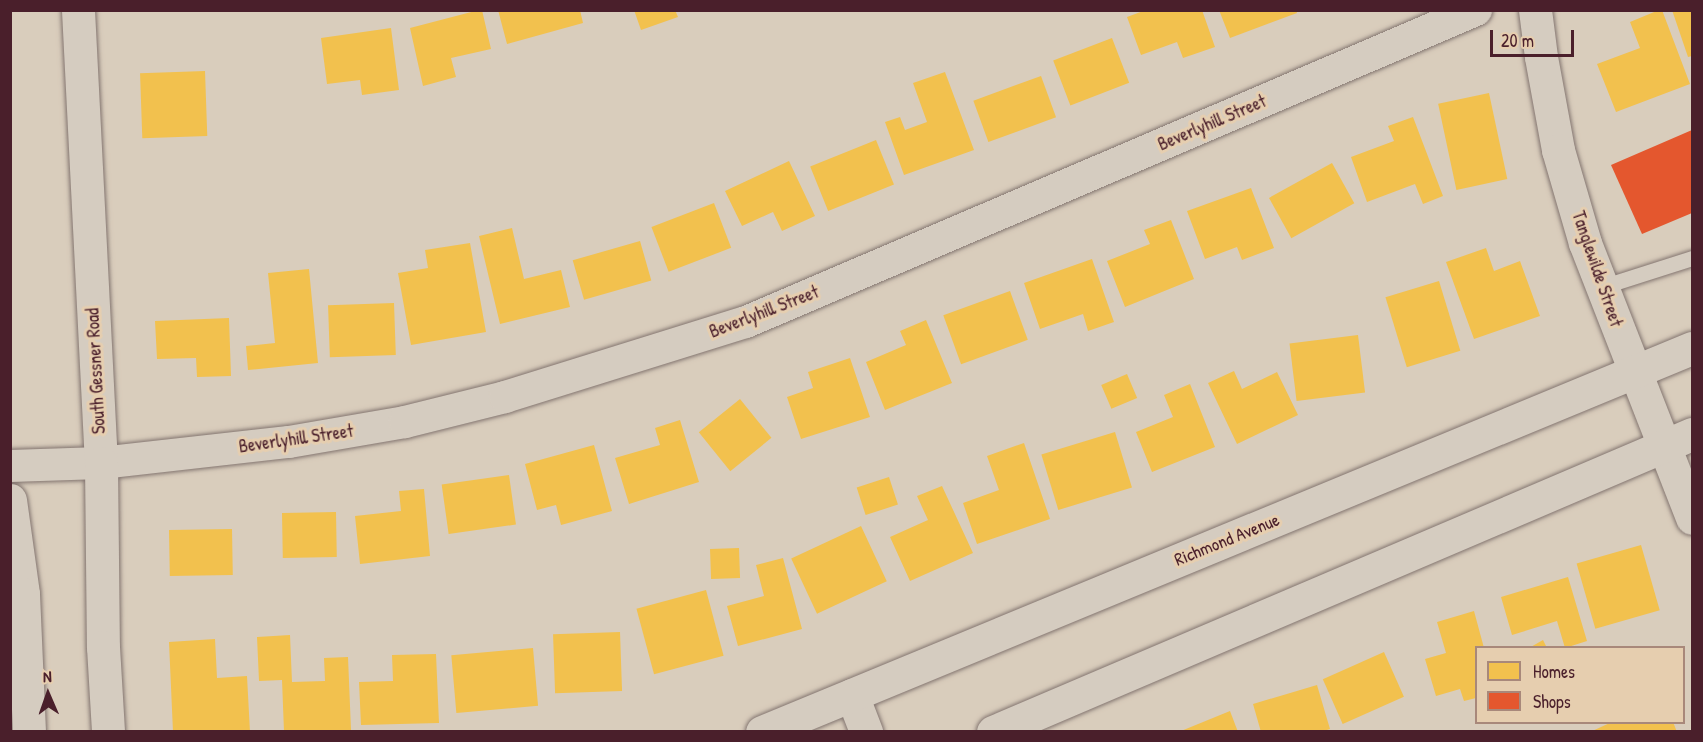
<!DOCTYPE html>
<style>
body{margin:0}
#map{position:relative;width:1703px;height:742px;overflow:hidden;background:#d9cdbc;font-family:"Patrick Hand",sans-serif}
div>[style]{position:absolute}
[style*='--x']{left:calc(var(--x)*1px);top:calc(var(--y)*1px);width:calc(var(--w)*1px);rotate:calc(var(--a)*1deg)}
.homes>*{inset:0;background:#f2c14e;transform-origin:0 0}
.shops>*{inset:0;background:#e4572e}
.roads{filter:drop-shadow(0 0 2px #837570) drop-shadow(0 0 2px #837570)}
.lane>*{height:15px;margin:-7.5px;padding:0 7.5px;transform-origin:7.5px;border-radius:7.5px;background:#d5ccc0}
.street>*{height:32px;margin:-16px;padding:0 16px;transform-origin:16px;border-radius:16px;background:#d5ccc0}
.secondary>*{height:33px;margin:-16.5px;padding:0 16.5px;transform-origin:16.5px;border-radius:16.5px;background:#d5ccc0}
span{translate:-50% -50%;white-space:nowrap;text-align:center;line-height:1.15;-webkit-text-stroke:6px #e6ceaf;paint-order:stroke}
.street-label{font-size:18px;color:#4a1f2b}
.frame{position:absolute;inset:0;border:12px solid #4a1f2b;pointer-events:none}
.legend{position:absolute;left:1475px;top:646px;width:210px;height:78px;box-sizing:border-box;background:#e6ceaf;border:2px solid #a8887a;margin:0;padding:8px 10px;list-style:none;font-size:18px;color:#4a1f2b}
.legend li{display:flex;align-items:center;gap:12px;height:30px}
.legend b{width:30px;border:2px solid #a8887a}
.north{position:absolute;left:18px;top:664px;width:60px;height:60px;-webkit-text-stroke:4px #e6ceaf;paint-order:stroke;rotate:358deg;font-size:16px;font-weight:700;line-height:24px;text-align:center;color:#4a1f2b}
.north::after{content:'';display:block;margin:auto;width:21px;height:27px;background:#4a1f2b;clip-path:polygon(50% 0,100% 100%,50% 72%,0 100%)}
.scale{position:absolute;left:1490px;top:30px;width:84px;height:27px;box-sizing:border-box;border:3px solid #4a1f2b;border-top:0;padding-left:8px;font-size:18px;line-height:21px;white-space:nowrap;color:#4a1f2b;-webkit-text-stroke:4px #e6ceaf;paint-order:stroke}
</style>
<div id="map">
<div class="homes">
<i style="clip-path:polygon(479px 10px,482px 10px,491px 49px,451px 58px,456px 77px,423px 86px,410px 28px)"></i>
<i style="clip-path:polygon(498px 10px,580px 10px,583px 23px,507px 44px)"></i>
<i style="clip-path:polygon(634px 10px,675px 10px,678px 17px,641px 30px)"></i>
<i style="clip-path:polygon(1146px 10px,1202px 10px,1215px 47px,1183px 58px,1177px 42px,1141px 55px,1127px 17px)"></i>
<i style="clip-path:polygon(1219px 10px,1296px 10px,1297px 13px,1230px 38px)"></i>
<i style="clip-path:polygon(1659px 10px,1662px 10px,1690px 84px,1616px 112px,1597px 64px,1640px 48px,1630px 22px)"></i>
<i style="clip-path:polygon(1672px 10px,1692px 10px,1692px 56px,1688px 57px)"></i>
<i style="clip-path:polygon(391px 28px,399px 90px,362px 95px,360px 80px,327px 84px,321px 38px)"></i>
<i style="left:1112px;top:38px;width:48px;height:63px;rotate:69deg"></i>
<i style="left:205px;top:71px;width:65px;height:65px;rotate:88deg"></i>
<i style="clip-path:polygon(945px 72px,974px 150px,904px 175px,885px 122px,900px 117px,905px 130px,927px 122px,913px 83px)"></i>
<i style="left:1041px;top:76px;width:44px;height:72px;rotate:70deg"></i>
<i style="left:1489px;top:93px;width:88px;height:52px;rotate:78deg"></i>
<i style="clip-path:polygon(1413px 117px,1443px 196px,1423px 204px,1415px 184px,1367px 202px,1351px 157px,1394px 141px,1388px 126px)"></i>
<i style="left:876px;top:140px;width:48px;height:71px;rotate:68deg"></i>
<i style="clip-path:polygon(789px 161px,815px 216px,782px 231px,773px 212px,742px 226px,725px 191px)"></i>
<i style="left:1332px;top:163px;width:46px;height:72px;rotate:61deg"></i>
<i style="clip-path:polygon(1251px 188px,1274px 248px,1242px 260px,1237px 247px,1205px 259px,1187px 211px)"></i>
<i style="left:714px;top:203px;width:48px;height:67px;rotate:69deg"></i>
<i style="clip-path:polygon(1171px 220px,1194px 279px,1125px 307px,1107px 261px,1150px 244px,1144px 230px)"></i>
<i style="clip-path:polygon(512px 228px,524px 279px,561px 270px,570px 307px,500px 324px,479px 236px)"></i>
<i style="left:640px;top:241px;width:41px;height:70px;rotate:74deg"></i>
<i style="clip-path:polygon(470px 243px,486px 332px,411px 345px,398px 273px,428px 268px,425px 250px)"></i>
<i style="clip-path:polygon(1486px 248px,1494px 271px,1520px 261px,1540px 316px,1474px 339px,1446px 262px)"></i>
<i style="clip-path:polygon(1092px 259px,1114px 322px,1088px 331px,1083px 314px,1040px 329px,1024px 283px)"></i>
<i style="clip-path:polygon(309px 269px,318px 363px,248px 370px,246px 346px,275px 343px,268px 273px)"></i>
<i style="left:1439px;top:281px;width:73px;height:56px;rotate:73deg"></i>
<i style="left:1010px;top:291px;width:52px;height:71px;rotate:70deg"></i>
<i style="left:394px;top:303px;width:52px;height:66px;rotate:88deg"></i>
<i style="clip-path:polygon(229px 318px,231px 376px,197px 377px,196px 358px,157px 359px,155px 321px)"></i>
<i style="clip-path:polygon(926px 320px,952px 383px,885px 410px,866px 362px,906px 345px,900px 331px)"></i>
<i style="left:1358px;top:335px;width:58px;height:69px;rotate:83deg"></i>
<i style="clip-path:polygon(850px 358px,870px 417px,801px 439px,787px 397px,813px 388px,808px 372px)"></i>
<i style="clip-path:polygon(1234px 371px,1242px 389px,1277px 372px,1298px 415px,1237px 444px,1208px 383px)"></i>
<i style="left:1127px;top:374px;width:26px;height:28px;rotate:67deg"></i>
<i style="clip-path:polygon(1190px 384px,1215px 447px,1152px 472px,1136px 432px,1173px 417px,1164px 395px)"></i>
<i style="left:740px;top:399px;width:50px;height:53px;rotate:51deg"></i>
<i style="clip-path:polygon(680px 420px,699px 482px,629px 504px,615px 458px,660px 445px,655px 428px)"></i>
<i style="left:1115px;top:432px;width:58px;height:77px;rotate:73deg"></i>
<i style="clip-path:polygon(1024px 443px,1050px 519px,977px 544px,963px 503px,999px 490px,987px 456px)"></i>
<i style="clip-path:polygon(594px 445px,612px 511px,561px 525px,556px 505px,537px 510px,525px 464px)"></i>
<i style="left:509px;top:475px;width:50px;height:68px;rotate:82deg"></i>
<i style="left:889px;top:477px;width:29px;height:34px;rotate:72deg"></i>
<i style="clip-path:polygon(942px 486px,973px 553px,910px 581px,890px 537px,928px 520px,917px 496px)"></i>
<i style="clip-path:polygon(424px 489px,430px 556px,360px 564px,355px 516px,401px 511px,399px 491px)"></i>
<i style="left:336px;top:512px;width:45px;height:54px;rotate:89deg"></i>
<i style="left:861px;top:526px;width:61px;height:77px;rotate:65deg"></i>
<i style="left:232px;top:529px;width:46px;height:63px;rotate:89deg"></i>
<i style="left:1641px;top:545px;width:68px;height:67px;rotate:74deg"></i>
<i style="left:739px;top:548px;width:30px;height:29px;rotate:88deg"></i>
<i style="clip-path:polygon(783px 558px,802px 629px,738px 646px,727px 606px,764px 596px,756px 565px)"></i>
<i style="clip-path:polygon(1568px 577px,1587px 641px,1565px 648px,1557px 621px,1512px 635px,1501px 597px)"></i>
<i style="left:706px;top:590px;width:68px;height:72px;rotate:75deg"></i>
<i style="clip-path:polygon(1474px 611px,1484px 648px,1476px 648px,1476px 698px,1464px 701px,1460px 689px,1436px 696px,1425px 659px,1446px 653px,1437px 622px)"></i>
<i style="left:620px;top:632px;width:59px;height:67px;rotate:88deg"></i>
<i style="clip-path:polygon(290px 635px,292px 682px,325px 681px,324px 658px,348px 657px,351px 730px,284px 732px,282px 680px,259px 681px,257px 637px)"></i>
<i style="clip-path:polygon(215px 639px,217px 678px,247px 676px,250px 732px,173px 732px,169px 642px)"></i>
<i style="clip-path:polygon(1543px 640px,1547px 648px,1529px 648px)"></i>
<i style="left:533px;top:648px;width:58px;height:82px;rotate:85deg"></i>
<i style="left:1384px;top:652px;width:49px;height:67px;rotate:66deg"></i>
<i style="clip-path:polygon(436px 654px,439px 723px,361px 725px,359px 682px,393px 681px,392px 655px)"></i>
<i style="clip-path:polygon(1317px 685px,1330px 729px,1321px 732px,1261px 732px,1253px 704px)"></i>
<i style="clip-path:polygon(1230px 711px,1238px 732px,1181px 732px,1181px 731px)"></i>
<i style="clip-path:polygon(1612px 722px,1673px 722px,1677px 732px,1590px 732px)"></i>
</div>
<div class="shops">
<i style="clip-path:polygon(1692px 130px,1692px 213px,1642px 234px,1611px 165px)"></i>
</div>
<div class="roads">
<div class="lane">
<i style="--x:1601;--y:287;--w:96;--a:-17.7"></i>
</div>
<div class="street">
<i style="--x:10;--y:466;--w:91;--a:-1.9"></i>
<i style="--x:101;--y:463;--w:189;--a:-6.4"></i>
<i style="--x:289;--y:442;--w:118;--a:-9.8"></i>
<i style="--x:405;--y:422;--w:103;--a:-14"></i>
<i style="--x:505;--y:397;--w:252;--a:-17.3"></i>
<i style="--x:746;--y:322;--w:794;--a:-23.14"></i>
</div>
<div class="secondary">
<i style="--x:78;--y:10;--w:454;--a:87.1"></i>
<i style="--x:101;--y:463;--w:184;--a:89.4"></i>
<i style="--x:103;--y:647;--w:85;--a:86.6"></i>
<i style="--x:1535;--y:10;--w:47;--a:82.7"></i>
<i style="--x:1541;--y:57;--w:95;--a:79.6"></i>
<i style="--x:1558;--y:150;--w:97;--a:73.8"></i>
<i style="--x:1585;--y:243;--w:295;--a:68.7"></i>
<i style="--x:10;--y:500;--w:95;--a:82.1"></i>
<i style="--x:23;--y:594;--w:138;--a:87.5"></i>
<i style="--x:852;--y:695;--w:40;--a:69"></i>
<i style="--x:762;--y:732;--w:1006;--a:-22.44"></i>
<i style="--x:993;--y:732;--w:760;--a:-23.09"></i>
</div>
</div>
<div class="street-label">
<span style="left:1212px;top:123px;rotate:-23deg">Beverlyhill Street</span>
<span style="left:1597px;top:269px;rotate:71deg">Tanglewilde Street</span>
<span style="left:764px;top:312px;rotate:-21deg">Beverlyhill Street</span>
<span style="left:96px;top:371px;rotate:-93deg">South Gessner Road</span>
<span style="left:296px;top:439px;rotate:-8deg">Beverlyhill Street</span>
<span style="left:1227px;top:540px;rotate:-22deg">Richmond Avenue</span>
</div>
<div class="frame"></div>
<ul class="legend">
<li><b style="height:16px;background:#f2c14e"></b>Homes</li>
<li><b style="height:16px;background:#e4572e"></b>Shops</li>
</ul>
<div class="north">N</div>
<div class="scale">20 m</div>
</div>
